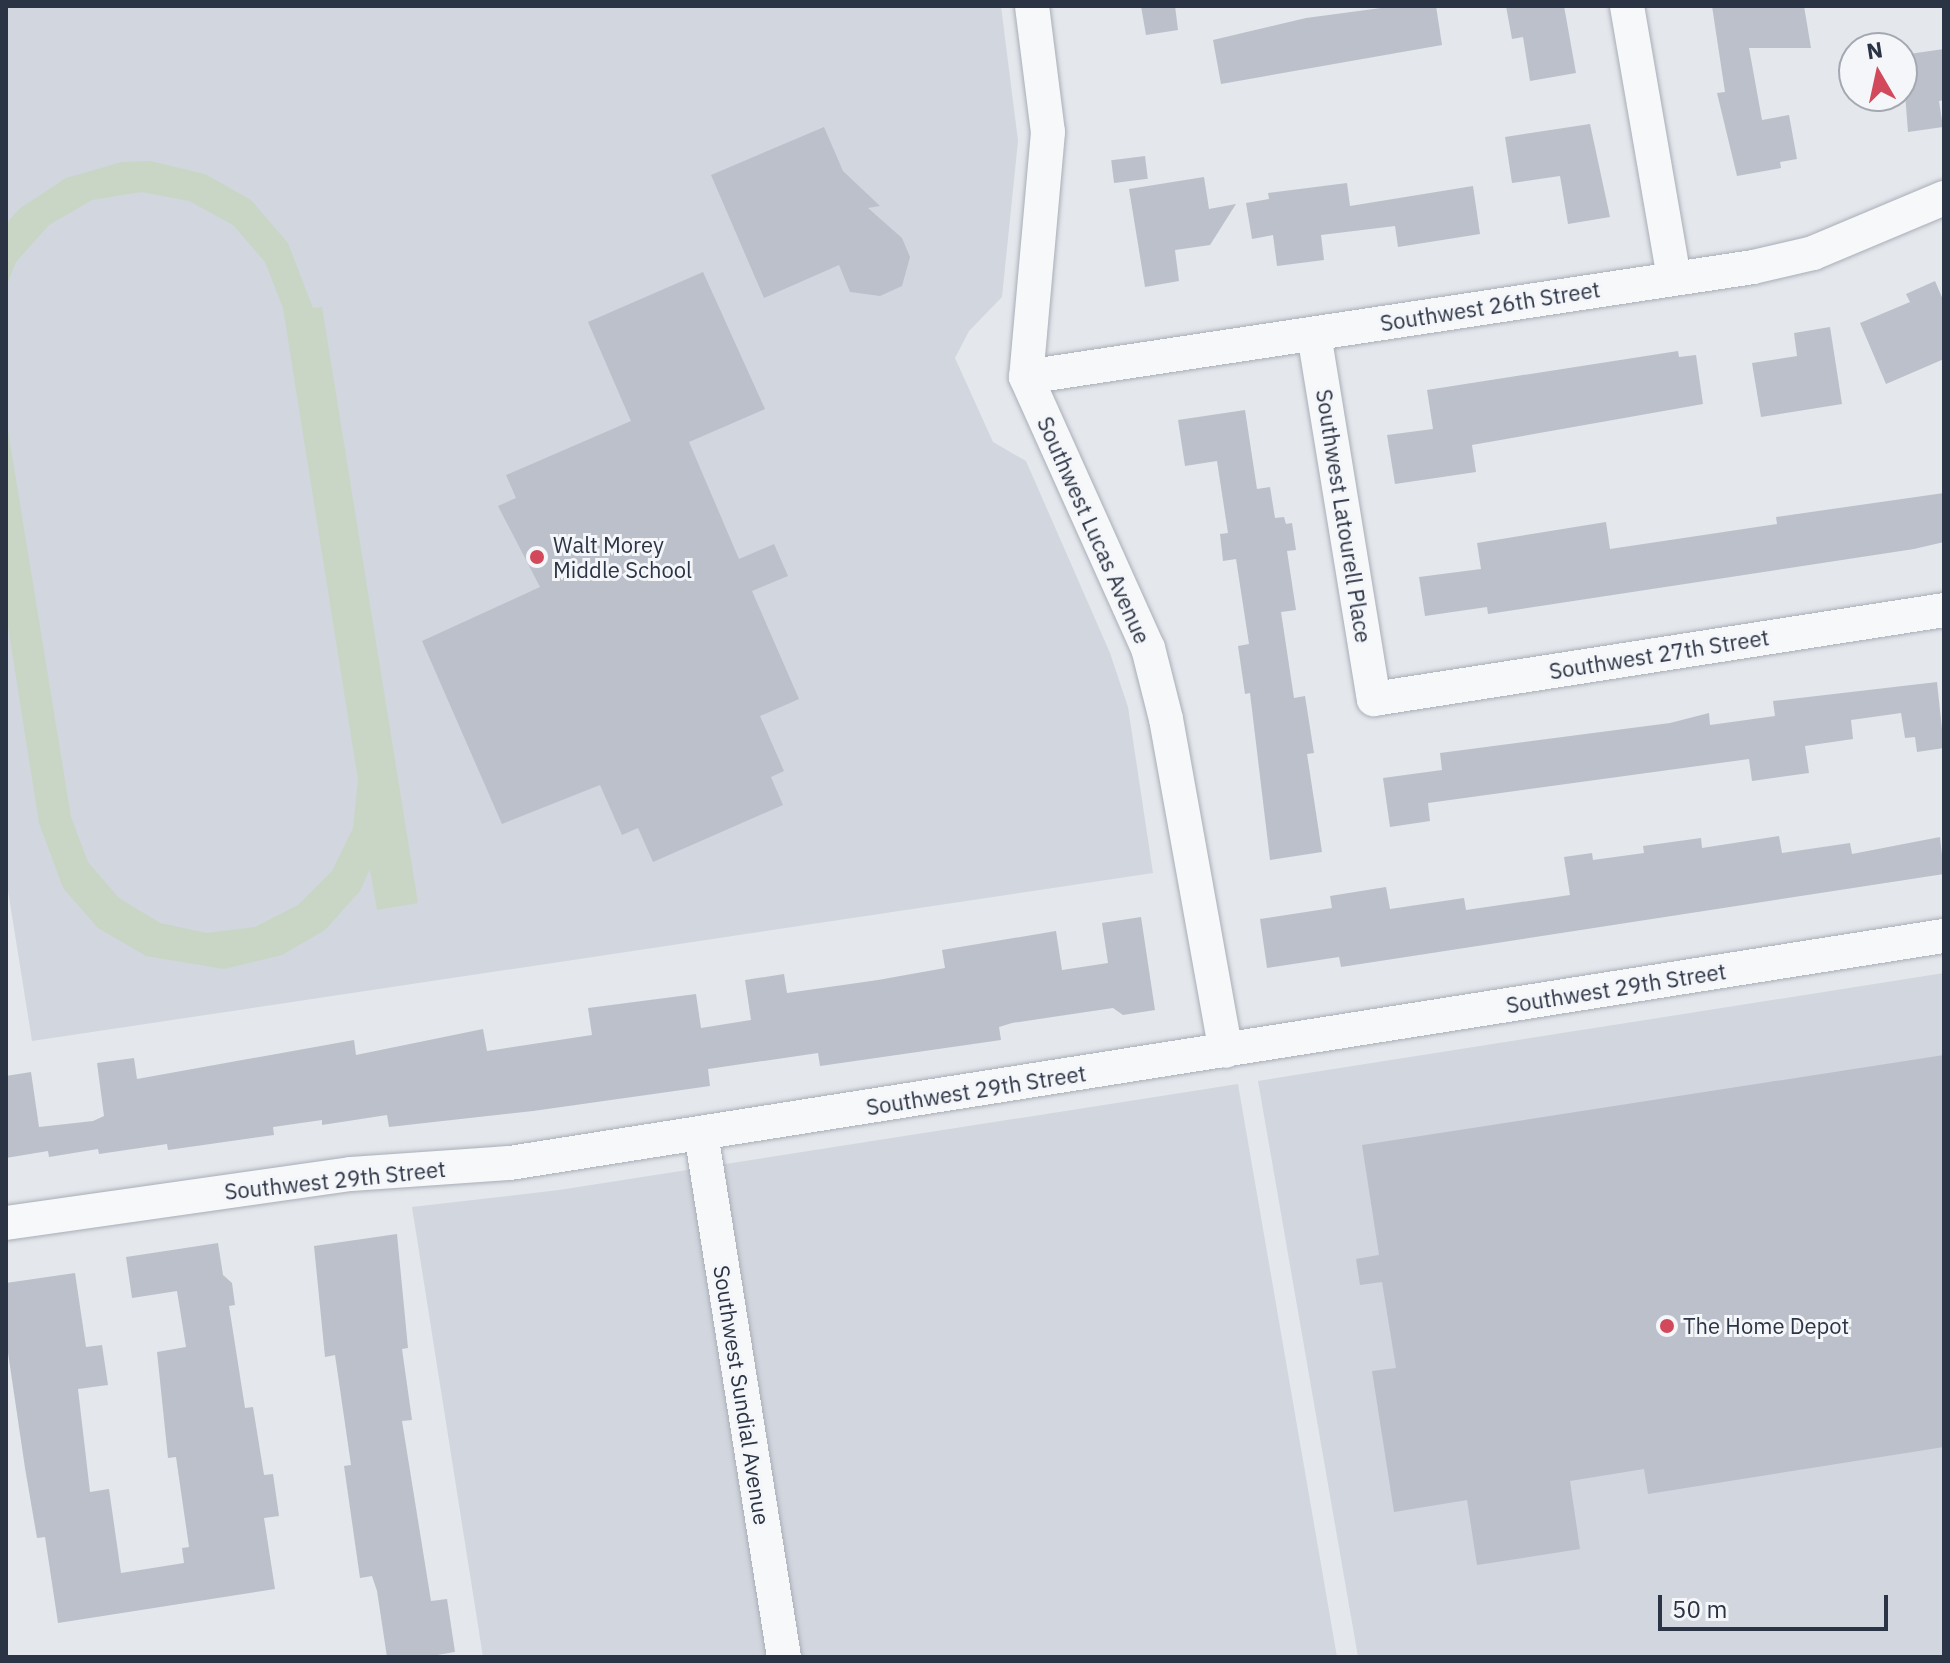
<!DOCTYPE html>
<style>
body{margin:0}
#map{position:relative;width:1950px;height:1663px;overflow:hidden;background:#e4e7ec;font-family:"IBM Plex Sans",sans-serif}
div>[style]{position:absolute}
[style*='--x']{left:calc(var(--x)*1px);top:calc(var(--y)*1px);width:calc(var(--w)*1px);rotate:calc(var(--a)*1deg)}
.built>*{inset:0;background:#d2d6de}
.green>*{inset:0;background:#c9d6c5}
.building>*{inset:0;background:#bbc0ca;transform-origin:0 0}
.roads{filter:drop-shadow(0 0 2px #a9aeb7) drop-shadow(0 0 2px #a9aeb7)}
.street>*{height:34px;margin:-17px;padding:0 17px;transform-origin:17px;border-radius:17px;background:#f7f8fa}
.dots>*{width:22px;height:22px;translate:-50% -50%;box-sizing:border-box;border:4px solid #f4f6f9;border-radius:50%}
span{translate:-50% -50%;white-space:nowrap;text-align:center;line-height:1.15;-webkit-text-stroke:6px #f4f6f9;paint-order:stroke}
.street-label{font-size:22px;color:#2b3445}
.poi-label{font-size:22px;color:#2b3445}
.left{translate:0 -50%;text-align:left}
.frame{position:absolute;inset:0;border:8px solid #2b3445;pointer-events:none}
.north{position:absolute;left:1838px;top:32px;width:80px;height:80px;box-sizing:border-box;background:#f4f6f9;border:2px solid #a4a8b1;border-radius:50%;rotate:351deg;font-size:22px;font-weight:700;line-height:32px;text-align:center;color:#2b3445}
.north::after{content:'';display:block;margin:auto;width:28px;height:36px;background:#d1495b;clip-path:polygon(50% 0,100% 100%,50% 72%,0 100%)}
.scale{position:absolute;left:1658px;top:1595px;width:230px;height:36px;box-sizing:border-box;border:4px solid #2b3445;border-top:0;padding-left:10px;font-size:24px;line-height:28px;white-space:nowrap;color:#2b3445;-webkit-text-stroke:6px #f4f6f9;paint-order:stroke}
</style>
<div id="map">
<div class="built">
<i style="clip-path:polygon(6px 6px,1001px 6px,1018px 141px,1002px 297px,969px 331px,955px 358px,993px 442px,1026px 461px,1110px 653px,1128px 707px,1153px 873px,32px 1041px,6px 878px)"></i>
<i style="clip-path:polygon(1944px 973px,1944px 1657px,1358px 1657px,1258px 1081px)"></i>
<i style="clip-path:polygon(1238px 1084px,1337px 1657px,483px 1657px,412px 1207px,559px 1190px)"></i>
</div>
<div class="green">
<i style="clip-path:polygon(150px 161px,205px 174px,251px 200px,288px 243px,313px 308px,322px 307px,418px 903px,377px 910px,370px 869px,360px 891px,325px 930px,282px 955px,224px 969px,146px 956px,98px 928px,63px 888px,39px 823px,6px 614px,6px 418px,71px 817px,88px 862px,119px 898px,160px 923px,207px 933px,255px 927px,298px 905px,332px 871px,353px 828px,358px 780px,283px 308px,265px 262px,233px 225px,189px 201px,141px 192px,92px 200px,49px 225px,16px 262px,6px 287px,6px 224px,19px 209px,66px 178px,122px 162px)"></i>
</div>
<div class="building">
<i style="clip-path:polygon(1141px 6px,1175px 6px,1178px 30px,1146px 35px)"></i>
<i style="clip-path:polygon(1396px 6px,1436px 6px,1442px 45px,1221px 84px,1213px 40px,1306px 18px)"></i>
<i style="clip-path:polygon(1506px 6px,1564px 6px,1576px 73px,1530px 81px,1523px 37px,1512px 39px)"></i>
<i style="clip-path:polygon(1712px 6px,1804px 6px,1811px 48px,1749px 48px,1762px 120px,1789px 115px,1797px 159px,1780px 162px,1781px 168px,1737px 176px,1717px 93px,1725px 92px)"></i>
<i style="clip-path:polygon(1944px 49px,1944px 100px,1939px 101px,1943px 127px,1908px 132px,1902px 55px)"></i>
<i style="clip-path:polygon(1590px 124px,1610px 217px,1568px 224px,1560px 176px,1512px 183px,1505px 137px)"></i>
<i style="clip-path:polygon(824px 127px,843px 171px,880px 206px,868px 208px,902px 238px,910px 257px,902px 286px,880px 296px,850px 292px,839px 265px,764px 298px,711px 175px)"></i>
<i style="left:1145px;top:156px;width:23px;height:34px;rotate:83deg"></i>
<i style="clip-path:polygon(1204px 177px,1209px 209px,1236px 204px,1210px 245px,1175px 250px,1179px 281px,1145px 287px,1129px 189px)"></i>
<i style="clip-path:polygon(1347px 183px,1350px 206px,1473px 186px,1480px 234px,1398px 247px,1395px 226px,1321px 235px,1324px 260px,1277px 266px,1273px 235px,1252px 239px,1246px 203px,1269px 199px,1268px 193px)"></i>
<i style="clip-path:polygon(703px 272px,765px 409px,689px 442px,739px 559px,774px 544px,788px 576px,752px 591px,799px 699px,760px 716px,784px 771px,771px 777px,783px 805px,653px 862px,638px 828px,622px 835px,600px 785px,502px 824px,422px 641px,540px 587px,498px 506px,516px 498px,506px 475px,631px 421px,588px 322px)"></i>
<i style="clip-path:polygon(1935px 281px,1944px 302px,1944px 359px,1886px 384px,1860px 323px,1910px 302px,1906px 294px)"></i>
<i style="clip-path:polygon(1830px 327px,1842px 404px,1761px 417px,1752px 363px,1797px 356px,1794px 333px)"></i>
<i style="clip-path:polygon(1678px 351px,1679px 357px,1696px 355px,1703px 404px,1472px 445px,1476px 472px,1395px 484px,1387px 435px,1433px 429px,1427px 390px)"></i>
<i style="clip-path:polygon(1245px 410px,1257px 489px,1270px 487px,1275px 518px,1284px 517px,1286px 524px,1292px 523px,1296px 550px,1287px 551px,1296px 610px,1281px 612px,1294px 698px,1305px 696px,1314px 753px,1307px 754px,1322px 852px,1270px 860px,1250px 693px,1245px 694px,1238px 646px,1249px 644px,1236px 559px,1223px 561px,1220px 534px,1228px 533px,1217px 461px,1185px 466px,1178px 420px)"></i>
<i style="clip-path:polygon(1944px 493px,1944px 542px,1914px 549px,1488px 614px,1487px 607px,1425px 616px,1419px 577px,1481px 569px,1477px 543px,1606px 522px,1610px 549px,1777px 524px,1776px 517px)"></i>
<i style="clip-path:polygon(1937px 682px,1944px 748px,1917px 752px,1915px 737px,1905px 738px,1901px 713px,1851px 720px,1853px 739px,1805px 746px,1809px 773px,1752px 781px,1749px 759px,1428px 803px,1430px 821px,1390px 827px,1383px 778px,1442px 770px,1440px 753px,1670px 723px,1709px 713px,1710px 725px,1775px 716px,1773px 701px)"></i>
<i style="clip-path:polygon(1779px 836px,1782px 853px,1850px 843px,1852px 854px,1940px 837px,1944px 874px,1341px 967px,1339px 957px,1267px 968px,1260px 919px,1332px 908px,1330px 896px,1386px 887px,1390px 909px,1464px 898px,1466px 910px,1570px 895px,1564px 857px,1592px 853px,1593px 860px,1644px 853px,1643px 846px,1701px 838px,1702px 848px)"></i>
<i style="clip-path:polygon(1141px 917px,1155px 1010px,1123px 1015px,1113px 1008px,1012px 1023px,999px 1027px,1001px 1040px,820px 1066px,818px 1053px,708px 1069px,710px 1086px,533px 1111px,389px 1127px,387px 1115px,322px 1125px,322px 1120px,273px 1127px,274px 1135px,168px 1150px,167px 1144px,99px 1154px,98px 1149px,49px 1157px,48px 1151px,6px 1158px,6px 1076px,31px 1072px,39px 1127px,93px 1121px,104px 1116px,97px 1063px,134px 1058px,137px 1079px,354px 1040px,356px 1055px,483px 1029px,487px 1051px,592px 1035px,588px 1008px,696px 994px,701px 1028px,751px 1020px,745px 980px,784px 974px,787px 993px,878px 980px,945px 968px,942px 950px,1056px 931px,1062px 970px,1108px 963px,1102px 923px)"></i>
<i style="clip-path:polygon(1944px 1055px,1944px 1447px,1648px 1494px,1644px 1469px,1570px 1481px,1580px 1549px,1477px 1565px,1467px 1500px,1394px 1512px,1372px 1371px,1396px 1368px,1382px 1282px,1360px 1285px,1356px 1259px,1379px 1255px,1362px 1145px)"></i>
<i style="clip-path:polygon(397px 1234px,408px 1348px,402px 1349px,412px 1420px,402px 1421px,431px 1601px,447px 1599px,455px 1652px,425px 1657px,387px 1657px,377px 1591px,372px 1576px,360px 1578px,344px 1466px,351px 1465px,335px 1355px,325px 1357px,314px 1246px)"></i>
<i style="clip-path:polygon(218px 1243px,223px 1275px,232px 1283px,235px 1305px,229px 1306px,245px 1408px,253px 1407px,264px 1475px,273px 1474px,279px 1516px,264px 1518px,275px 1589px,58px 1623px,45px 1537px,37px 1538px,25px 1468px,6px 1339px,6px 1283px,75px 1273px,86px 1347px,102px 1345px,108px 1385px,78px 1389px,90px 1492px,109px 1489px,121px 1573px,184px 1563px,182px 1548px,189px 1547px,176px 1457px,168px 1458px,157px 1352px,186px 1347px,177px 1291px,132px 1298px,126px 1257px)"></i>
</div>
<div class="roads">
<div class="street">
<i style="--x:1032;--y:6;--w:127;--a:82.8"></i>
<i style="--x:1048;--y:132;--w:246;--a:95.1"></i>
<i style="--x:1026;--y:377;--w:297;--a:65.8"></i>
<i style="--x:1148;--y:648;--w:73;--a:75.8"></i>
<i style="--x:1166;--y:719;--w:337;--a:79.8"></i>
<i style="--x:1627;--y:6;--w:275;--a:80.2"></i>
<i style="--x:1314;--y:334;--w:370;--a:80.7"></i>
<i style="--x:1374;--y:699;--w:577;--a:-8.87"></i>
<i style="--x:1026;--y:377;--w:735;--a:-8.6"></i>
<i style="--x:1753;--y:267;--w:62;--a:-13.1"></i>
<i style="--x:1813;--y:253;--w:142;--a:-22.8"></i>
<i style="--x:701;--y:1133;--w:531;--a:81"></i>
<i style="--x:6;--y:1223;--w:348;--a:-8.1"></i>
<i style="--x:351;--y:1174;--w:159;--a:-4"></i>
<i style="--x:510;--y:1163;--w:1452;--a:-9"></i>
</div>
</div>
<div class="dots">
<i style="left:537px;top:557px;background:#d1495b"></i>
<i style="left:1667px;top:1326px;background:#d1495b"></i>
</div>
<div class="street-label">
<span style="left:1490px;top:306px;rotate:-9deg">Southwest 26th Street</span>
<span style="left:1344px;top:516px;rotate:81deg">Southwest Latourell Place</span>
<span style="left:1094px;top:530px;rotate:66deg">Southwest Lucas Avenue</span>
<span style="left:1659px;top:654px;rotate:-9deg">Southwest 27th Street</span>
<span style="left:1616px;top:988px;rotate:-9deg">Southwest 29th Street</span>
<span style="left:976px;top:1090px;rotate:-9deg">Southwest 29th Street</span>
<span style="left:335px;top:1180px;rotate:-6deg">Southwest 29th Street</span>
<span style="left:742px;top:1395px;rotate:81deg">Southwest Sundial Avenue</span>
</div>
<div class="poi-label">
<span class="left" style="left:553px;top:557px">Walt Morey<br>Middle School</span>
<span class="left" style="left:1683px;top:1326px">The Home Depot</span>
</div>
<div class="frame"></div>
<div class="north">N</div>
<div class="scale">50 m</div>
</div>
